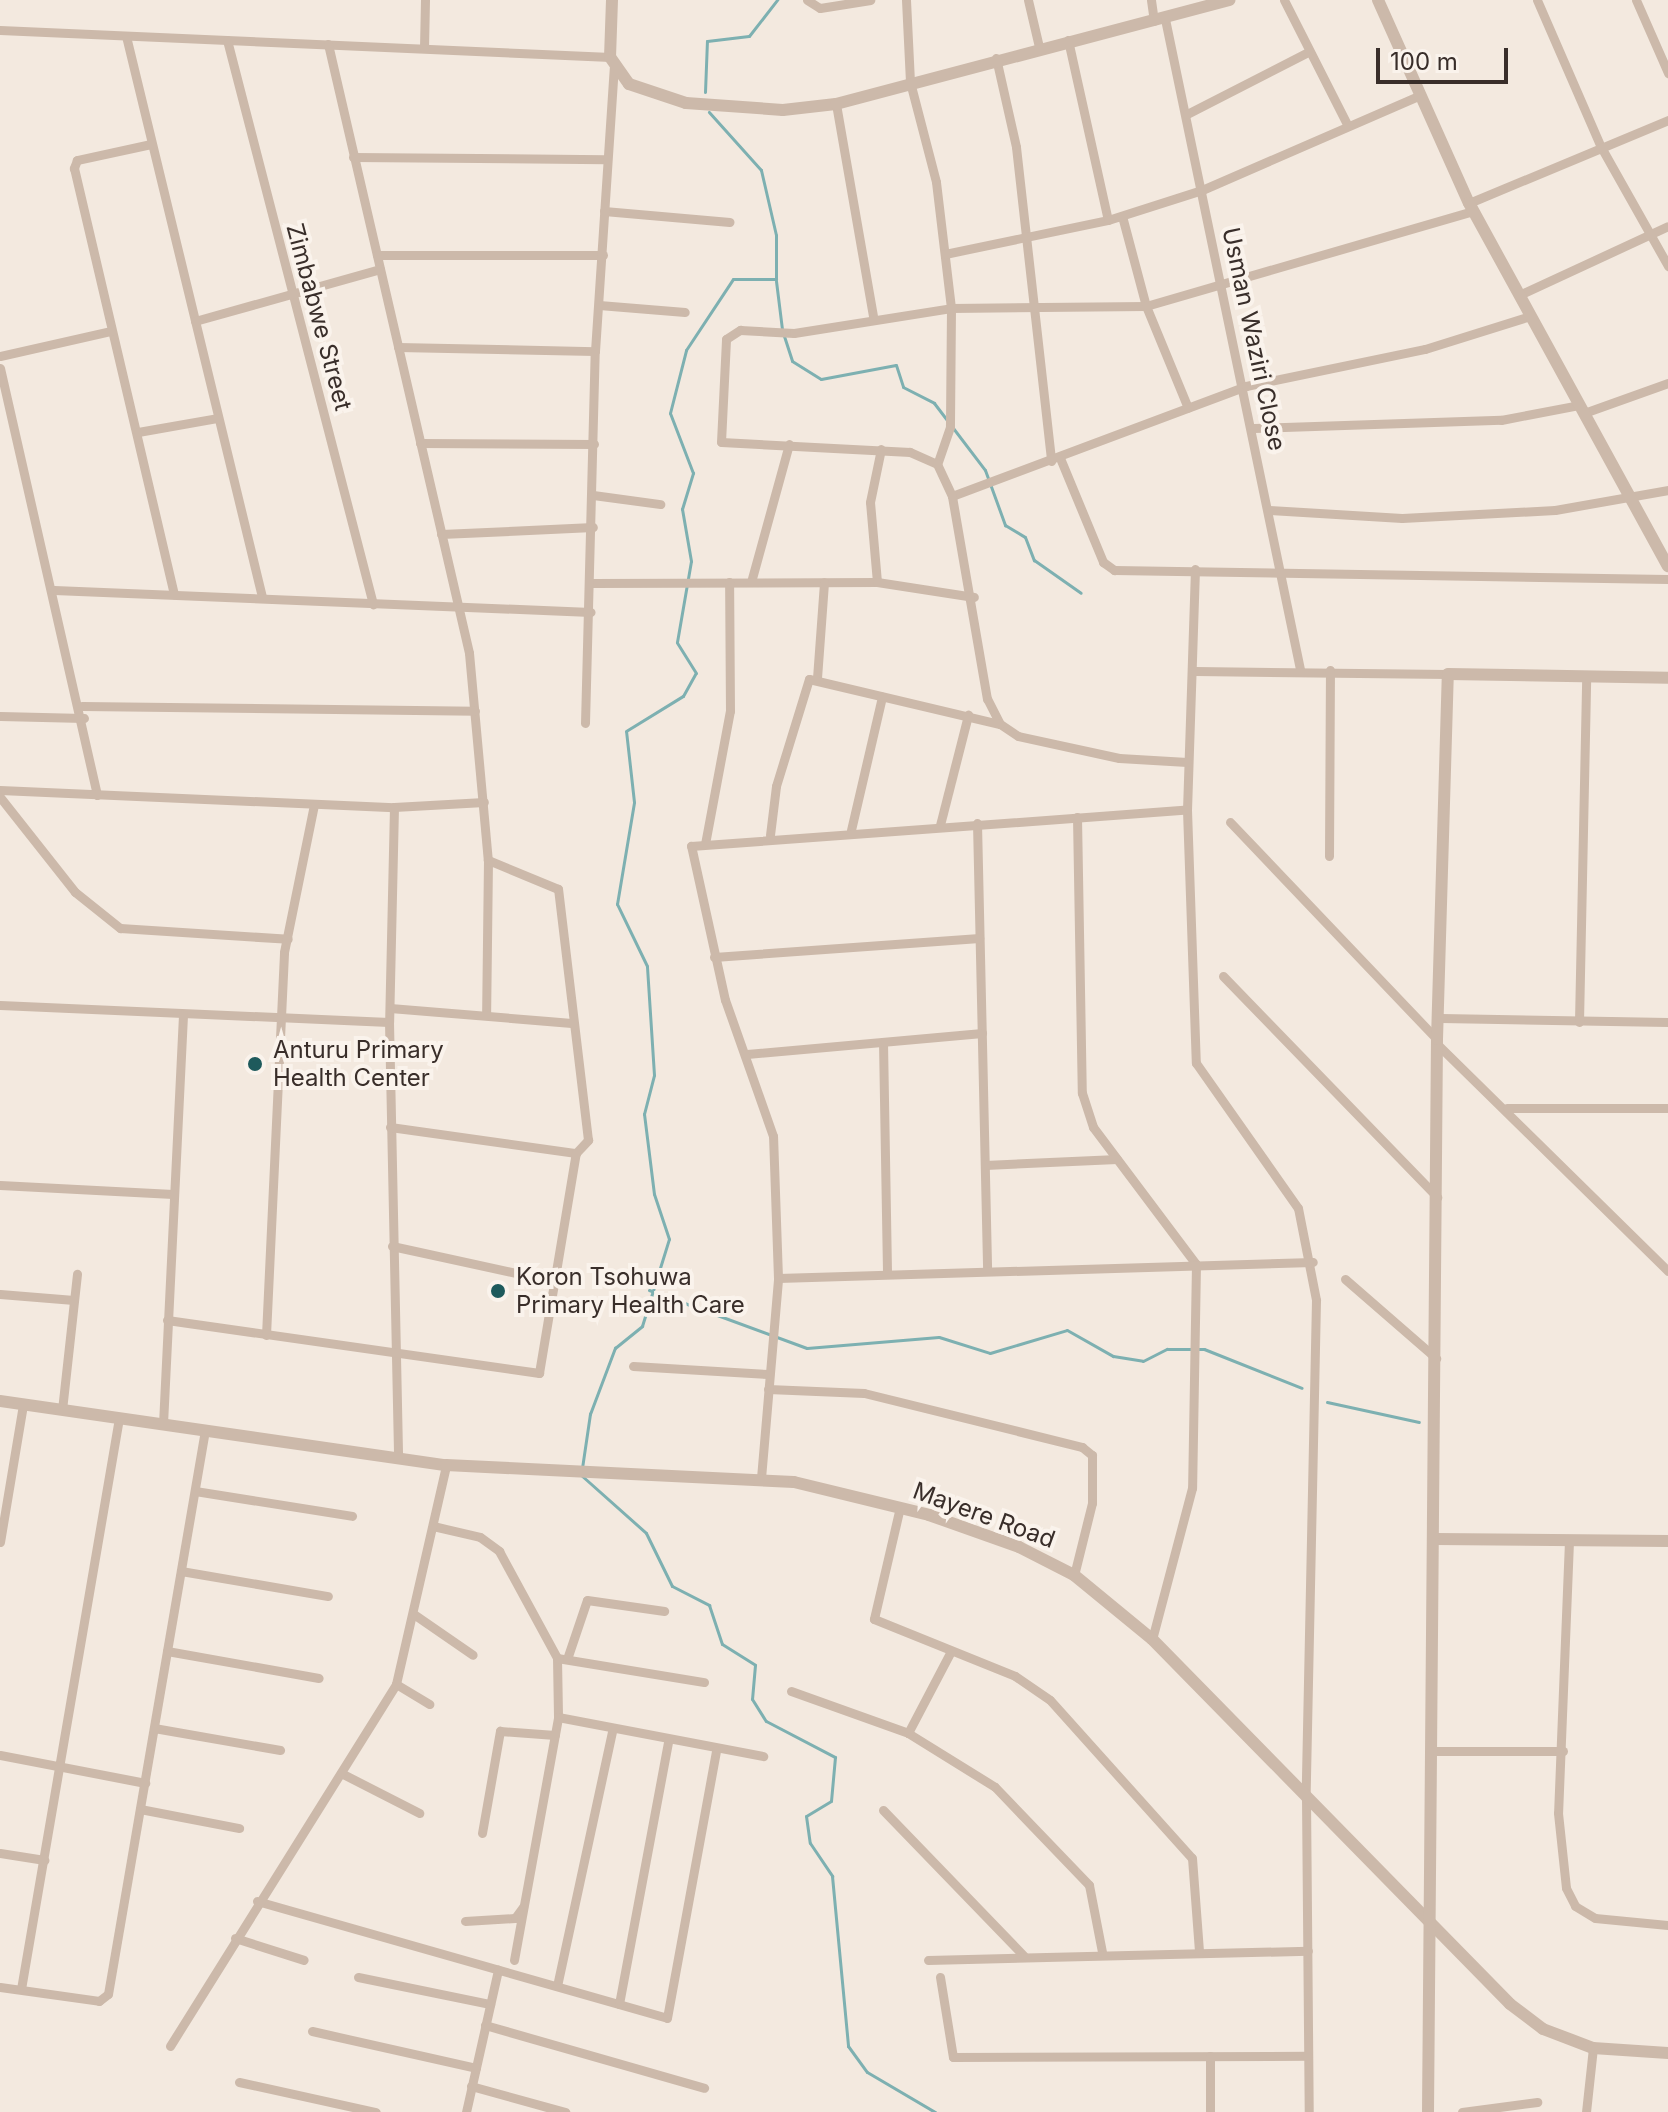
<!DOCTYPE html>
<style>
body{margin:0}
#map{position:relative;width:1668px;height:2112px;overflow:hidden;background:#f3e9df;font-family:Inter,sans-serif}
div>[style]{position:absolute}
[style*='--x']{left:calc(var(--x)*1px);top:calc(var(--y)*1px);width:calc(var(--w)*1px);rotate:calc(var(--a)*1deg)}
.stream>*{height:3px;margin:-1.5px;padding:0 1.5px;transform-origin:1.5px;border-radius:1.5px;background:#7db0b1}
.minor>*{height:9px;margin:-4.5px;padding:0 4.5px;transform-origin:4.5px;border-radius:4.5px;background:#ccb9aa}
.tertiary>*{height:12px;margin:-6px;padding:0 6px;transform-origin:6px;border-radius:6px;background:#ccb9aa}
.dots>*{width:22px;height:22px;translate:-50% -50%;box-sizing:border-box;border:4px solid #faf3ec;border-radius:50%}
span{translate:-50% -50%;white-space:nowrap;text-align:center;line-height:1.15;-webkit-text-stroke:8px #faf3ec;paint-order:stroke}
.street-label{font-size:24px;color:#392e2a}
.poi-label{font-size:24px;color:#392e2a}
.left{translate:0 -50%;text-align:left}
.scale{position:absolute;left:1376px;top:48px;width:132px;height:36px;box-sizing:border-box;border:4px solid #392e2a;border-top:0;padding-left:10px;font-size:24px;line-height:28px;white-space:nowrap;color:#392e2a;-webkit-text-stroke:6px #faf3ec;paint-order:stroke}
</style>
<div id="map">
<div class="stream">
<i style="--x:705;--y:92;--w:51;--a:-87.8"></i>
<i style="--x:707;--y:41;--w:42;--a:-6.8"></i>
<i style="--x:749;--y:36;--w:46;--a:-52.1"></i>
<i style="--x:776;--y:281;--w:48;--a:82.9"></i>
<i style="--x:784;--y:336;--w:26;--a:72"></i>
<i style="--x:792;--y:361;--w:34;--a:32"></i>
<i style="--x:821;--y:379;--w:76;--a:-10.6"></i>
<i style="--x:896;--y:365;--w:23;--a:72"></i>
<i style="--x:903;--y:387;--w:35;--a:27"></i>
<i style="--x:934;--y:403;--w:84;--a:52.7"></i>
<i style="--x:985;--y:470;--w:59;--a:70"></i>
<i style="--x:1005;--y:525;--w:23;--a:31"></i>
<i style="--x:1025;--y:537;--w:25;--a:69"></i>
<i style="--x:1034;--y:560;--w:57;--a:35.1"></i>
<i style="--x:649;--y:1290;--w:168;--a:20.2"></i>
<i style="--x:807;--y:1348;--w:132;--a:-4.8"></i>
<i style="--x:939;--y:1337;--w:53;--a:17.4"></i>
<i style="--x:990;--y:1353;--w:80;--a:-16.6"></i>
<i style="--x:1067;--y:1330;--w:53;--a:29.5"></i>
<i style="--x:1113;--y:1356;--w:30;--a:9"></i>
<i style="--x:1143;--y:1361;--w:27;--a:-27"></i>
<i style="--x:1167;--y:1349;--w:37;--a:0"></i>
<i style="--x:1204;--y:1349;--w:105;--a:21.7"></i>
<i style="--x:1327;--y:1402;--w:94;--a:12.3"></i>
<i style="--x:582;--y:1468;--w:55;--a:-81.6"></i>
<i style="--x:590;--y:1414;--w:71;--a:-69.3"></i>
<i style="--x:615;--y:1348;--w:35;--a:-39"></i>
<i style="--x:642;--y:1326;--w:91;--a:-72.8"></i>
<i style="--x:669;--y:1239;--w:47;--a:-108.4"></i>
<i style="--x:654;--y:1194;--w:81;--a:-97.1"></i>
<i style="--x:644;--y:1114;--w:40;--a:-75.6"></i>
<i style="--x:654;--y:1075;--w:109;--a:-93.7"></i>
<i style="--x:647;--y:966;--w:69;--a:-115.8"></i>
<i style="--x:617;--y:904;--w:103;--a:-80.5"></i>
<i style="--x:634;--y:802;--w:71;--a:-96.4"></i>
<i style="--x:626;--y:731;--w:67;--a:-31.6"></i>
<i style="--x:683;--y:696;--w:26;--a:-61"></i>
<i style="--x:696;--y:673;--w:36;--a:-122"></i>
<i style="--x:677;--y:642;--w:82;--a:-80.2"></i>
<i style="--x:691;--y:561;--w:53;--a:-99.8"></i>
<i style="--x:682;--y:509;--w:38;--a:-73"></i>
<i style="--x:693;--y:473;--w:64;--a:-111"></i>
<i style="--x:670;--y:413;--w:65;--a:-75.7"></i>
<i style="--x:686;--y:350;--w:85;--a:-56.5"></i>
<i style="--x:733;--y:279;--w:43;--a:0"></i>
<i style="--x:776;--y:279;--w:44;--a:-90"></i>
<i style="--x:776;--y:235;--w:67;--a:-103"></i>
<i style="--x:761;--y:170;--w:78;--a:-131.9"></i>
<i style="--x:581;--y:1475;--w:87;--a:41.7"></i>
<i style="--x:646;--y:1533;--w:59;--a:63.9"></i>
<i style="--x:672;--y:1586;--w:42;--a:27.2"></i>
<i style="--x:709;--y:1605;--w:41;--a:71.6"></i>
<i style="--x:722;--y:1644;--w:39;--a:32"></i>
<i style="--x:755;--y:1665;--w:34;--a:95"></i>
<i style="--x:752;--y:1699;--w:26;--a:58"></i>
<i style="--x:766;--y:1721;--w:78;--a:27.6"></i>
<i style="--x:835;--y:1757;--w:44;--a:95.2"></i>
<i style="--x:831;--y:1801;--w:29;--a:149"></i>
<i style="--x:806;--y:1816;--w:27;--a:82"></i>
<i style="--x:810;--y:1843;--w:40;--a:56"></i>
<i style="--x:832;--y:1876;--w:171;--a:84.6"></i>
<i style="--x:848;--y:2046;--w:32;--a:54"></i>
<i style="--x:867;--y:2072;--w:79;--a:30.5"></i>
</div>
<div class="minor">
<i style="--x:807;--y:0;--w:15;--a:32"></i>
<i style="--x:820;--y:8;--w:51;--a:-9.1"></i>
<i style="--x:906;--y:0;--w:82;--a:87.2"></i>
<i style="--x:910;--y:82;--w:103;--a:75.4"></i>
<i style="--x:936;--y:182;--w:127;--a:83.2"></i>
<i style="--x:951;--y:308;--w:119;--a:90.5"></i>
<i style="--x:950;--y:427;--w:39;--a:109"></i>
<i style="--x:1028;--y:0;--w:48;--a:76.8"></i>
<i style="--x:1151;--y:0;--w:21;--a:82"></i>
<i style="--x:1284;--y:0;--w:141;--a:63.1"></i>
<i style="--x:1537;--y:0;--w:160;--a:66.5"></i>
<i style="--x:1601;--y:147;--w:137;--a:60.6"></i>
<i style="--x:1636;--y:0;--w:80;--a:66.3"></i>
<i style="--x:1165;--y:19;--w:664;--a:78.27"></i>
<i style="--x:0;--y:30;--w:611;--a:2.53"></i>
<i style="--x:126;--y:36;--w:577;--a:76.37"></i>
<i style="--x:227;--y:40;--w:583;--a:75.49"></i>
<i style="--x:1068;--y:40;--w:184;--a:77.5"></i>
<i style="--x:328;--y:44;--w:625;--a:76.96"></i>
<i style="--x:469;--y:653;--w:208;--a:84.8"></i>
<i style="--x:488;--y:860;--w:153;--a:90.7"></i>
<i style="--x:424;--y:48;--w:48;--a:-88.8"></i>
<i style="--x:996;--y:58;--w:91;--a:77.3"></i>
<i style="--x:1016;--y:147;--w:316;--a:83.6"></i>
<i style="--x:836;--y:104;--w:215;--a:80.1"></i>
<i style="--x:1187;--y:114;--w:136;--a:-27.1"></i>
<i style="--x:151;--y:144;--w:76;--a:167.8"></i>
<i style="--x:77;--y:160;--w:9;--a:111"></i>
<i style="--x:74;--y:168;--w:438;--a:76.8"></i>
<i style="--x:353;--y:157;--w:253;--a:0.5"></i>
<i style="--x:1469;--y:203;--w:216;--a:-22.6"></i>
<i style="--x:604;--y:211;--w:126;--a:5"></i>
<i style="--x:1122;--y:216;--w:93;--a:75.1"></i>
<i style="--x:1146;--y:306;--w:110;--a:67.6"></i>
<i style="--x:945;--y:254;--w:167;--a:-11.8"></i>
<i style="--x:1108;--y:220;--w:99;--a:-17.7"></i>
<i style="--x:1202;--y:190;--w:238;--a:-23.5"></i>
<i style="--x:377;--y:255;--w:226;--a:0"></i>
<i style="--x:1519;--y:295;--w:164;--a:-24.8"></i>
<i style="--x:599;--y:305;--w:86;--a:4.7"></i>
<i style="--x:195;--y:321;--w:192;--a:-15.7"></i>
<i style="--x:398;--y:347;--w:197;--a:1.2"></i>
<i style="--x:0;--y:356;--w:114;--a:-12.7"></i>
<i style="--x:0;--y:368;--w:438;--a:77.2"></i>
<i style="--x:1584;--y:413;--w:89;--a:-19.7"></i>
<i style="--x:1254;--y:428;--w:247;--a:-1.9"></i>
<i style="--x:1501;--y:420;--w:79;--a:-10.9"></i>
<i style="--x:138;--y:432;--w:80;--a:-10"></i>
<i style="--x:420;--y:443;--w:174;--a:0.3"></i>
<i style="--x:1060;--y:458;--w:113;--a:67.5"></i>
<i style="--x:1103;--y:562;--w:14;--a:36"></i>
<i style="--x:1114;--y:570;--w:554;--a:0.93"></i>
<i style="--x:593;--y:495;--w:68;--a:7.7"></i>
<i style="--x:952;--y:496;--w:314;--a:-20.5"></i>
<i style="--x:1246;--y:386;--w:183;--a:-11.7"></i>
<i style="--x:1425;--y:349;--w:110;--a:-17.4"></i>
<i style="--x:1269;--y:510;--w:133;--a:3.4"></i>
<i style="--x:1402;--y:518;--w:153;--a:-3"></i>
<i style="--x:1555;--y:510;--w:115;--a:-10"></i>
<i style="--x:441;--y:534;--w:152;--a:-2.6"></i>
<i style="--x:1195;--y:569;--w:241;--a:91.9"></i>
<i style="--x:1187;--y:810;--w:253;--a:88"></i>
<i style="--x:1196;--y:1063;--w:177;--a:54.9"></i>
<i style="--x:1298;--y:1208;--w:94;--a:78.9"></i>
<i style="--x:1316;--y:1300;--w:498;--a:91.2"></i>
<i style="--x:1306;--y:1798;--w:314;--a:89.5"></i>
<i style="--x:751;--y:582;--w:143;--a:-74.6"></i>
<i style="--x:877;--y:582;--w:80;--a:-95"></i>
<i style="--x:870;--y:502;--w:54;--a:-78.3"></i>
<i style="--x:592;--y:583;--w:285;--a:-0.2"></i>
<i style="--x:877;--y:582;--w:98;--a:8.8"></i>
<i style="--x:54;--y:590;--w:537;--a:2.35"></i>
<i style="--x:1195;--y:671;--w:253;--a:0.7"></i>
<i style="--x:817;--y:678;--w:96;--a:-85.8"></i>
<i style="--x:82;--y:706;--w:393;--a:0.7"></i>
<i style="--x:0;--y:716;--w:84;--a:1.4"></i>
<i style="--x:585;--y:723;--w:372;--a:-88.5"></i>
<i style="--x:595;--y:351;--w:284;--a:-86.2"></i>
<i style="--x:1187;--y:762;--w:68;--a:-176.6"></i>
<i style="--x:1119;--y:758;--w:103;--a:-167.7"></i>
<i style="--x:1018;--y:736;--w:22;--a:-146"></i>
<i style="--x:1000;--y:724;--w:28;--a:-117"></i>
<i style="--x:987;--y:699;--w:206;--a:-99.8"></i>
<i style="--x:952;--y:496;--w:35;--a:-115"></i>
<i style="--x:937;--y:464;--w:30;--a:-156"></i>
<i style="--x:910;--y:452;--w:189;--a:-177"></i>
<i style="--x:721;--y:442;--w:103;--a:-87.2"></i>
<i style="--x:726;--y:339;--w:17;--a:-33"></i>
<i style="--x:740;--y:330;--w:54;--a:3.2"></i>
<i style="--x:794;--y:333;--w:159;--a:-9"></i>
<i style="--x:951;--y:308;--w:195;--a:-0.6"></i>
<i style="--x:1146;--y:306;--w:341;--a:-16.2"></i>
<i style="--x:0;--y:790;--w:394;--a:2.5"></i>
<i style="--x:394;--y:807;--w:90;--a:-3.2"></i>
<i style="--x:0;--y:797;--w:121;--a:51.7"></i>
<i style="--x:75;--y:892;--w:58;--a:38.7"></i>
<i style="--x:120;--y:928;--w:168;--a:3.7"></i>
<i style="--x:394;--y:807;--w:215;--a:91.3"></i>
<i style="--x:389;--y:1022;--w:437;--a:88.8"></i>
<i style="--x:1077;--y:817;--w:276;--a:89"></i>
<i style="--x:1082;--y:1093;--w:36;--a:72"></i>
<i style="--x:1093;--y:1127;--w:171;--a:53.1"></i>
<i style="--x:1196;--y:1264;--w:224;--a:91"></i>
<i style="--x:1192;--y:1488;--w:156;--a:104.8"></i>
<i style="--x:1230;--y:822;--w:300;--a:46.4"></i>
<i style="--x:977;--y:823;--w:448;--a:88.7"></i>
<i style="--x:940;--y:825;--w:114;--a:-75.7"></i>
<i style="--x:851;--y:830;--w:137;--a:-76.9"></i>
<i style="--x:770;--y:835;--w:49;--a:-83"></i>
<i style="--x:776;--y:786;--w:112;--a:-72.9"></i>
<i style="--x:809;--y:679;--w:196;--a:13.3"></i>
<i style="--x:705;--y:844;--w:135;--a:-79.4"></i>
<i style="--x:730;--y:711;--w:129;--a:-90.4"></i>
<i style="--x:1329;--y:856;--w:186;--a:-89.7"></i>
<i style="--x:714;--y:957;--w:266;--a:-4.1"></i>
<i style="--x:1223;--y:976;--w:308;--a:45.9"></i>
<i style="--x:0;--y:1005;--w:389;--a:2.5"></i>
<i style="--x:390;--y:1008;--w:182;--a:4.7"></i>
<i style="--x:1441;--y:1018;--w:227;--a:1"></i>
<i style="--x:1579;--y:1022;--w:345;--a:-88.8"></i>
<i style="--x:883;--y:1042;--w:231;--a:89"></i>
<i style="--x:1439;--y:1046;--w:321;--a:44.5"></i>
<i style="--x:747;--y:1054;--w:236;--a:-5.1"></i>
<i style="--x:1507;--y:1108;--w:161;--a:0"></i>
<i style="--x:390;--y:1127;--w:188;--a:8"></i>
<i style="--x:576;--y:1153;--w:18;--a:-47"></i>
<i style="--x:588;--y:1140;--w:253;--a:-96.8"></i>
<i style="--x:558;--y:889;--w:76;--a:-157.5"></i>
<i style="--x:985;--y:1165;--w:132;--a:-2.6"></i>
<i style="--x:0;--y:1185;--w:173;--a:3"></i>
<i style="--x:392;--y:1246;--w:169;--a:12.3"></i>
<i style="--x:778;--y:1278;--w:535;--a:-1.71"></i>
<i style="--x:1345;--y:1279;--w:121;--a:41"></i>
<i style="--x:0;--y:1294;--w:74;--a:4.6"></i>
<i style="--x:167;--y:1320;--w:376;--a:8.1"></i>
<i style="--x:539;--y:1373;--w:223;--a:-80.5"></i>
<i style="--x:266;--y:1335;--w:383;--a:-87.3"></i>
<i style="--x:284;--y:952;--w:151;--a:-78.5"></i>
<i style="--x:633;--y:1366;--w:136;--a:3.4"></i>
<i style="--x:768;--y:1389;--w:96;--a:2.4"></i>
<i style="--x:864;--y:1393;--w:225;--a:13.9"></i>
<i style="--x:1082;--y:1447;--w:13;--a:39"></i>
<i style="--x:1092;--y:1455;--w:48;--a:90"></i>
<i style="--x:1092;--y:1503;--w:74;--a:104"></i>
<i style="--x:62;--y:1410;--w:137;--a:-83.7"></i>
<i style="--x:163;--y:1424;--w:410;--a:-87.2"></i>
<i style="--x:761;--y:1478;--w:201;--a:-85.1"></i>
<i style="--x:778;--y:1278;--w:142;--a:-92"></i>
<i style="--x:773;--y:1136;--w:144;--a:-109.4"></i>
<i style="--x:725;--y:1000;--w:158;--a:-102.4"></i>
<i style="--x:691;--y:846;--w:497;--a:-4.2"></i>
<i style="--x:195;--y:1491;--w:159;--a:9"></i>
<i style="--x:900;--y:1507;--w:115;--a:103.1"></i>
<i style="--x:874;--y:1619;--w:152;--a:22"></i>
<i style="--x:1015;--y:1676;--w:42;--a:34.4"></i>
<i style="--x:1050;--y:1700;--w:212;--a:48.1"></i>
<i style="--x:1192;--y:1858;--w:94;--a:85.7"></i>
<i style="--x:433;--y:1526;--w:48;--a:13.2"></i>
<i style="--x:480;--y:1537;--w:24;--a:36"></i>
<i style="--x:499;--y:1551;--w:122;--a:61.5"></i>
<i style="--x:557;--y:1658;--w:59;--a:89"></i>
<i style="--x:558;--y:1717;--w:209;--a:10.8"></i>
<i style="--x:1569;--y:1541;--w:272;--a:92.3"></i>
<i style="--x:1558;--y:1813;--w:75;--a:83.9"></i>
<i style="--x:1566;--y:1888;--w:20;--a:63"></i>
<i style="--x:1575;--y:1906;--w:23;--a:31"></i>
<i style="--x:1595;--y:1918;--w:73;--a:5.5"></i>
<i style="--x:0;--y:1542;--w:139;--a:-80.5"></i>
<i style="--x:181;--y:1571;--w:149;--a:9.7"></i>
<i style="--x:415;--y:1615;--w:70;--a:34.6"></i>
<i style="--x:167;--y:1651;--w:154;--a:10.1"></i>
<i style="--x:557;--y:1658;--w:149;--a:9.3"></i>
<i style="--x:567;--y:1659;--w:62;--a:-71.3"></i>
<i style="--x:587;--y:1600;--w:78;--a:8.1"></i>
<i style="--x:396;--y:1684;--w:39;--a:31"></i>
<i style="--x:791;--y:1691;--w:124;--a:19.7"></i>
<i style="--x:908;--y:1733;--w:102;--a:31.8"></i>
<i style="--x:995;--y:1787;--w:136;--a:46.2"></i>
<i style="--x:1089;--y:1885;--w:68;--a:79"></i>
<i style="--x:154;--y:1728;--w:128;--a:9.9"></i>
<i style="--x:908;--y:1733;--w:93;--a:-62.3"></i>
<i style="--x:1436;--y:1751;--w:127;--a:0"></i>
<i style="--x:0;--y:1755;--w:148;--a:10.9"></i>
<i style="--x:341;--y:1773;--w:88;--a:27.1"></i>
<i style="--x:140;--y:1809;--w:101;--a:10.9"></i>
<i style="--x:883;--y:1810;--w:203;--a:46"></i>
<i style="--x:482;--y:1833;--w:104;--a:-80"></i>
<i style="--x:500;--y:1731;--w:55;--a:4.2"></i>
<i style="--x:0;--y:1853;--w:45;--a:9"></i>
<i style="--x:257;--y:1901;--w:426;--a:15.9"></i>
<i style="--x:667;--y:2018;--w:272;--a:-79.6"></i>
<i style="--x:465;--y:1921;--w:50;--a:-3.4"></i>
<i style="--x:515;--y:1918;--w:14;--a:-54"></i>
<i style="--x:235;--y:1938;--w:72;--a:17.7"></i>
<i style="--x:514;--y:1960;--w:247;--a:-79.7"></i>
<i style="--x:928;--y:1960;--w:380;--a:-1.4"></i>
<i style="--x:358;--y:1977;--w:135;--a:11.6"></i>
<i style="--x:940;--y:1977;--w:81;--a:80.8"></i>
<i style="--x:953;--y:2057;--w:355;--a:-0.2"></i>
<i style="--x:557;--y:1986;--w:261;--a:-77.8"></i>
<i style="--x:0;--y:1987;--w:100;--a:8"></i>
<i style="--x:99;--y:2001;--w:11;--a:-38"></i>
<i style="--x:108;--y:1994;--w:572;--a:-80.24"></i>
<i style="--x:21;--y:1989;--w:579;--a:-80.26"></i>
<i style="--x:619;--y:2004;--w:268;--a:-79.4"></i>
<i style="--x:485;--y:2025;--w:228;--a:16"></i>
<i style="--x:312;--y:2031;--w:168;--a:12.7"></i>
<i style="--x:170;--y:2046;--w:427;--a:-58"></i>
<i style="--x:396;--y:1684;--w:225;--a:-77.1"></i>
<i style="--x:1210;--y:2056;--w:56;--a:90"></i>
<i style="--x:239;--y:2082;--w:140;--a:12.4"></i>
<i style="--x:471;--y:2086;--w:98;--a:15.5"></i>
<i style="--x:466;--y:2112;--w:146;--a:-77.3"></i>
<i style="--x:1462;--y:2112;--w:76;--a:-7.6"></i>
<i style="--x:1586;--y:2112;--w:64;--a:-83.8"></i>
</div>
<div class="tertiary">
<i style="--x:612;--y:0;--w:57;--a:92"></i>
<i style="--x:610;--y:57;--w:33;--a:55"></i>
<i style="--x:629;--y:84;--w:60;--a:18.4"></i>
<i style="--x:686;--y:103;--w:97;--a:4.1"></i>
<i style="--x:783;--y:110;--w:53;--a:-6.5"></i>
<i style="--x:836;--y:104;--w:407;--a:-14.8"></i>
<i style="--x:1378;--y:0;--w:222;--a:65.9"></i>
<i style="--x:1469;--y:203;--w:414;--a:61.3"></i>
<i style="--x:0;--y:1401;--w:451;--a:8.2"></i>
<i style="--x:446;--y:1465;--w:348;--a:2.8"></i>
<i style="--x:794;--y:1482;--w:139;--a:13.7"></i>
<i style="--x:929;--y:1515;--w:96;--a:19.6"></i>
<i style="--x:1019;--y:1547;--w:62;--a:27"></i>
<i style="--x:1074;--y:1575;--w:101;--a:39.4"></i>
<i style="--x:1152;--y:1639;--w:511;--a:45.55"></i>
<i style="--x:1510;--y:2004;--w:41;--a:37.1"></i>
<i style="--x:1543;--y:2029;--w:53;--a:20.8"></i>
<i style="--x:1593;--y:2048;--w:75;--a:3.8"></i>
<i style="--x:1436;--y:1539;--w:232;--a:0.5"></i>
<i style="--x:1428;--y:2112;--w:1073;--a:-89.52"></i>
<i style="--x:1437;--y:1039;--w:365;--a:-88.3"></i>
<i style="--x:1448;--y:674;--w:220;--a:1"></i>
</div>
<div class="dots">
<i style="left:255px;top:1064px;background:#1e5a5c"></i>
<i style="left:498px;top:1291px;background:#1e5a5c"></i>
</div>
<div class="street-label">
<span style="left:319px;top:317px;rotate:75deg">Zimbabwe Street</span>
<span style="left:1254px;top:339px;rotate:78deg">Usman Waziri Close</span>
<span style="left:984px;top:1515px;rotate:20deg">Mayere Road</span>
</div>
<div class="poi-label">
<span class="left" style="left:273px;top:1064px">Anturu Primary<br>Health Center</span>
<span class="left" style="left:516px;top:1291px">Koron Tsohuwa<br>Primary Health Care</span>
</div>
<div class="scale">100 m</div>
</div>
